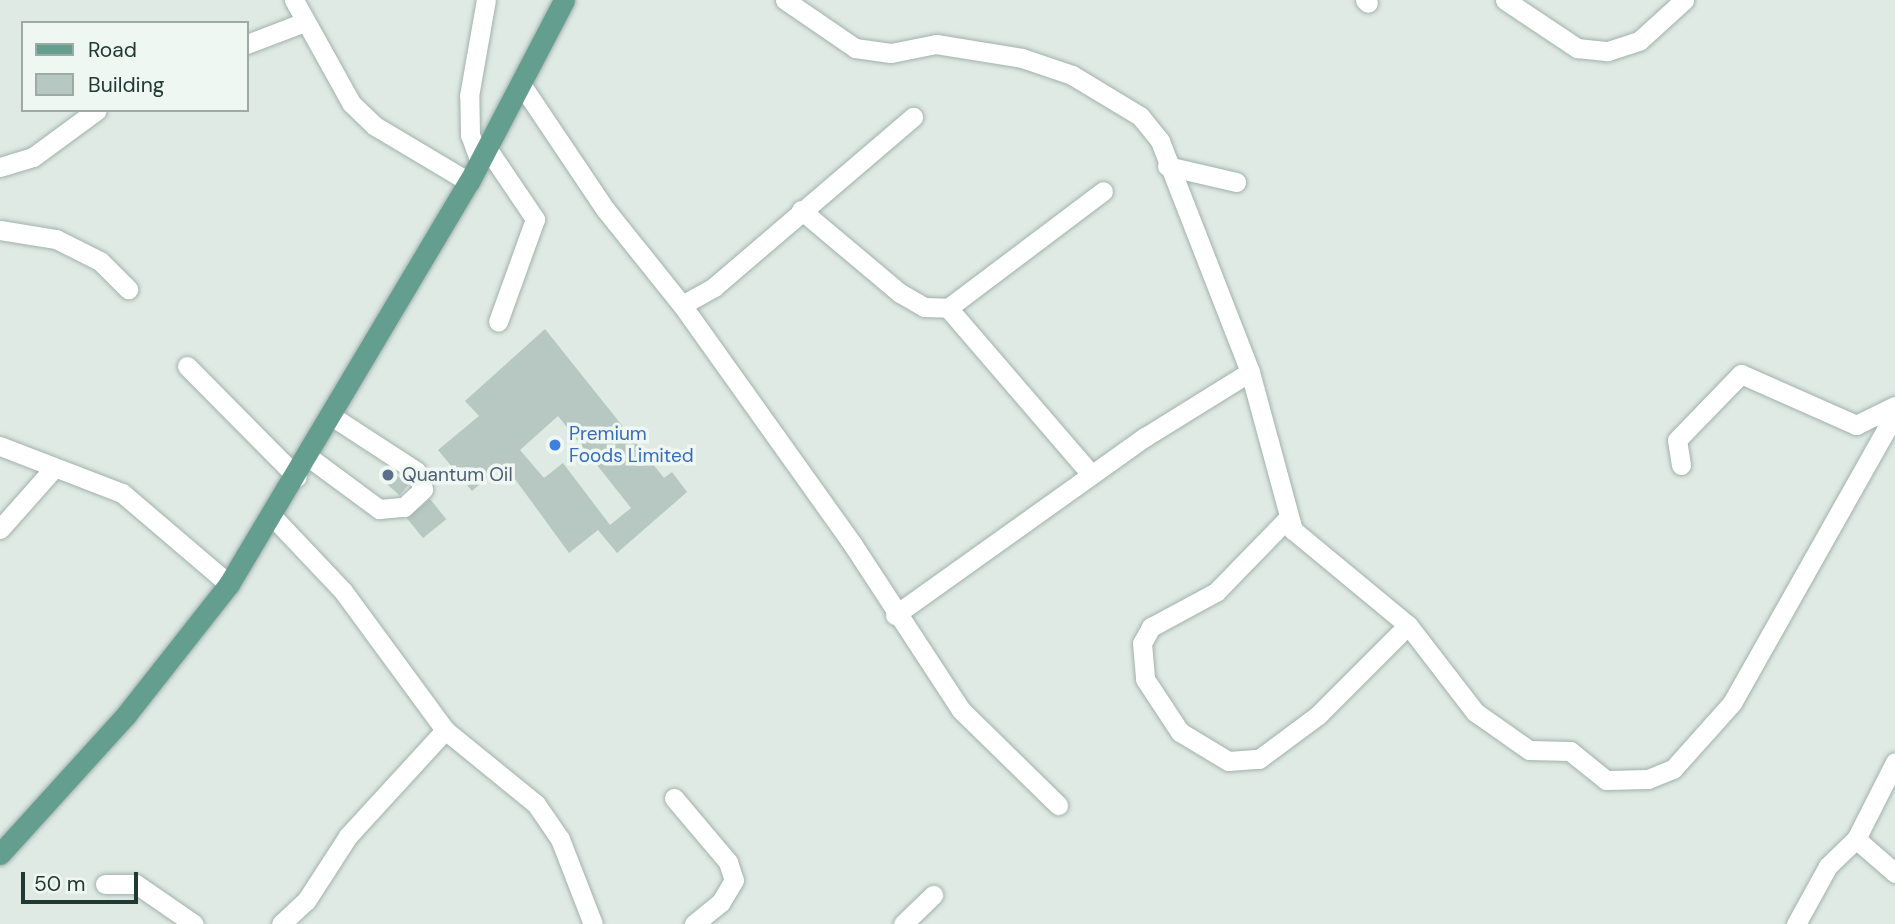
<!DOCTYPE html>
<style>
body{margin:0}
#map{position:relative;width:1895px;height:924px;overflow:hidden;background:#dfeae5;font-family:"DM Sans",sans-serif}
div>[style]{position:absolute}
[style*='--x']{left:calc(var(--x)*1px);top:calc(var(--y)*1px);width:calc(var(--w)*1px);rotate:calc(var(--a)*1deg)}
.building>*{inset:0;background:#b7c7c1;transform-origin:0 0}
.roads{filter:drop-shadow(0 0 2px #a2b1ac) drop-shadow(0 0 2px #a2b1ac)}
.minor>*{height:19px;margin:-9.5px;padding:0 9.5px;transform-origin:9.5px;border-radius:9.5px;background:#fff}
.major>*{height:21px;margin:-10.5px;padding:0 10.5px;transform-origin:10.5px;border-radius:10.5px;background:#649e8f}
.dots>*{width:19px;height:19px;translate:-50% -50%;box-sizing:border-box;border:4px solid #eff7f3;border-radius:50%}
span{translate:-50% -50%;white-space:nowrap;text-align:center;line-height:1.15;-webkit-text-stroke:7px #eff7f3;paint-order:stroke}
.shop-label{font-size:19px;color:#366cbe}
.left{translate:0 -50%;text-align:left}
.service-label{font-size:19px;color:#4e5e75}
.legend{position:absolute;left:21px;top:21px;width:228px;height:91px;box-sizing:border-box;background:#eff7f3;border:2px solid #9caba6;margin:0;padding:9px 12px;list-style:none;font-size:21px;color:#203932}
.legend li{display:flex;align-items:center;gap:14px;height:35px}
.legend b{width:35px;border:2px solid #9caba6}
.scale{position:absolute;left:21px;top:872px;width:117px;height:32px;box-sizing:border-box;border:4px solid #203932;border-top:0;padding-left:9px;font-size:21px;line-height:24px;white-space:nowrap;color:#203932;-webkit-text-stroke:5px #eff7f3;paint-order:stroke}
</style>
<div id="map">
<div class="building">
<i style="clip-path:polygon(evenodd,545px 329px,664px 478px,672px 472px,687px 492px,617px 553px,598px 530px,569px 553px,504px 464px,472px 491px,438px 450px,479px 416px,465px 401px,545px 329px,558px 416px,631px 508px,610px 525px,563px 463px,544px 478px,520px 450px,558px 416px)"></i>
<i style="left:387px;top:467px;width:28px;height:13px;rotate:41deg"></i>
<i style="left:430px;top:499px;width:26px;height:30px;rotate:51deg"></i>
</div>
<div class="roads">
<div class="minor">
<i style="--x:294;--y:0;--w:118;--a:61"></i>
<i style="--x:351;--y:103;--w:33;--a:44"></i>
<i style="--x:375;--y:126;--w:109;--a:30.8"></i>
<i style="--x:785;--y:0;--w:85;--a:34.4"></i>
<i style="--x:855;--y:48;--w:36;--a:8"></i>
<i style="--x:891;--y:53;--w:46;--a:-11.3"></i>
<i style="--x:936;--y:44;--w:87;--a:9.2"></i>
<i style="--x:1022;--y:58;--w:53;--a:18.8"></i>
<i style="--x:1072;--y:75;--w:79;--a:31.1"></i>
<i style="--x:1140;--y:116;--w:32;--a:51"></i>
<i style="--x:1160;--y:141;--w:248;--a:68.7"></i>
<i style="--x:1250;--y:372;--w:164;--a:74.8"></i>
<i style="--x:1293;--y:530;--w:149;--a:39.6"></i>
<i style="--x:1408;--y:625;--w:110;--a:52.4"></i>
<i style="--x:1475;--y:712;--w:66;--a:35.1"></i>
<i style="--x:1529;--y:750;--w:41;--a:1.4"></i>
<i style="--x:1570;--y:751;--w:46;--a:38.9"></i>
<i style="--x:1606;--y:780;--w:42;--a:-1.4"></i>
<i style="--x:1648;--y:779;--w:27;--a:-22"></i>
<i style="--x:1673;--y:769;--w:89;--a:-48.2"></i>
<i style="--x:1732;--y:703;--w:332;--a:-60.6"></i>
<i style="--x:1365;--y:0;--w:4;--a:45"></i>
<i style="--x:1505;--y:0;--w:87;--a:33.7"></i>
<i style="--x:1577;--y:48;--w:31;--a:6"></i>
<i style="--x:1608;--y:51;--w:33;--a:-18"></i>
<i style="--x:1639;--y:41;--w:61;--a:-42.3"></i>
<i style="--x:247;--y:44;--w:59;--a:-20.9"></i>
<i style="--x:521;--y:84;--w:151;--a:56.1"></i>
<i style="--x:605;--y:209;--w:123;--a:51.3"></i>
<i style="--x:682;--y:305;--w:295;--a:54.5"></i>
<i style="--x:853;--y:545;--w:197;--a:56.8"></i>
<i style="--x:961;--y:710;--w:136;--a:44.4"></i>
<i style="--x:487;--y:148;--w:86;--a:55.9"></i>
<i style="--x:535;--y:219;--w:109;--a:109.8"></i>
<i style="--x:480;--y:162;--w:29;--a:-110"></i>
<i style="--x:470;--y:135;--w:39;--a:-91"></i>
<i style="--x:469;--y:96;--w:97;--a:-80"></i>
<i style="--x:1167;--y:166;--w:71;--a:13.1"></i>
<i style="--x:0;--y:167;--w:34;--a:-17"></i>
<i style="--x:33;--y:157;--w:79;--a:-36.3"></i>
<i style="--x:801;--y:210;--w:129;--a:40"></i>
<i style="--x:900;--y:293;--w:28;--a:30"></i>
<i style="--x:924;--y:307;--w:24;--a:2"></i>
<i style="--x:948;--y:308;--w:219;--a:49.3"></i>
<i style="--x:0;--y:230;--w:57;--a:9.1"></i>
<i style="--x:56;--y:239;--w:49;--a:26.6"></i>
<i style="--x:100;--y:261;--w:40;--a:45"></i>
<i style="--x:682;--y:305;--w:37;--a:-29"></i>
<i style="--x:714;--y:287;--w:262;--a:-40.5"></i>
<i style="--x:948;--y:308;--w:194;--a:-37"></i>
<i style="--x:187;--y:366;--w:156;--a:45.3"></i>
<i style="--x:0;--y:446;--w:131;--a:21.1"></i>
<i style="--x:122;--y:493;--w:140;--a:40.4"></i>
<i style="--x:310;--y:458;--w:86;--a:36.5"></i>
<i style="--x:379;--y:509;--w:25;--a:-5"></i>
<i style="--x:404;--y:507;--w:26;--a:-43"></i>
<i style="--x:423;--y:489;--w:19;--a:-111"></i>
<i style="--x:416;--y:471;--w:99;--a:-147"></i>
<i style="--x:1681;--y:465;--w:25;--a:-99"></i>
<i style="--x:1677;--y:440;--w:92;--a:-45.9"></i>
<i style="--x:1741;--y:374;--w:126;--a:23.9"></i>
<i style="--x:1856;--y:425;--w:43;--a:-26"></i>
<i style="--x:272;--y:516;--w:103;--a:46.6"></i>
<i style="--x:343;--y:591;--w:172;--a:53.7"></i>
<i style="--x:445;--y:730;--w:117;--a:39.1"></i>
<i style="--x:536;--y:804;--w:42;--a:55.6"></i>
<i style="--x:560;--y:839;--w:91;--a:68.8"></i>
<i style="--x:1287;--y:519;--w:102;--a:134.2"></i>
<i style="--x:1216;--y:592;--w:74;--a:151.7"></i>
<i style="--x:1151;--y:627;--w:18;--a:119"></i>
<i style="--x:1142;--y:643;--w:36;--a:85"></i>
<i style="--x:1145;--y:679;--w:64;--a:56.6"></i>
<i style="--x:1180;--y:732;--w:56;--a:31.1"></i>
<i style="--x:1228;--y:761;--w:31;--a:-4"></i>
<i style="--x:1259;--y:759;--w:74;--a:-36.7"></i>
<i style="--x:1318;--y:715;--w:127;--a:-45"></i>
<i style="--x:0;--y:529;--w:80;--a:-48.5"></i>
<i style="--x:895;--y:615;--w:307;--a:-35.5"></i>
<i style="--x:1145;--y:437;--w:123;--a:-31.8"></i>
<i style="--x:674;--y:798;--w:84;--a:49.8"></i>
<i style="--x:728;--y:862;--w:19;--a:72"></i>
<i style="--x:734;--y:880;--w:26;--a:121"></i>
<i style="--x:721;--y:902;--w:35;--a:141"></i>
<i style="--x:1856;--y:839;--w:52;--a:41.1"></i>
<i style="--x:105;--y:884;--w:31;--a:0"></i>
<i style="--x:136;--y:884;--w:70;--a:34.6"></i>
<i style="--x:281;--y:924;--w:34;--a:-43"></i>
<i style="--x:306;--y:901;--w:77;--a:-57.1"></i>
<i style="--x:348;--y:836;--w:144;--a:-47.5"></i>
<i style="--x:903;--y:924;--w:42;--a:-44"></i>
<i style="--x:1796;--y:924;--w:66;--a:-61.1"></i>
<i style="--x:1828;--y:866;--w:39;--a:-44"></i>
<i style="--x:1856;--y:839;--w:86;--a:-63.1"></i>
</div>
<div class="major">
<i style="--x:0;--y:854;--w:188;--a:-47.8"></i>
<i style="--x:126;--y:715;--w:167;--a:-51.8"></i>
<i style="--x:229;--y:584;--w:468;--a:-59.2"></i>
<i style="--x:469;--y:182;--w:205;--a:-62.4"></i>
</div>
</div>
<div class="dots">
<i style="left:555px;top:445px;background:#3f7fe0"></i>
<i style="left:388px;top:475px;background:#5c6f8a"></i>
</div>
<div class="shop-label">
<span class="left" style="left:569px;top:445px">Premium<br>Foods Limited</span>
</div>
<div class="service-label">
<span class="left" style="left:402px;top:475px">Quantum Oil</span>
</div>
<ul class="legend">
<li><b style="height:9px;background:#649e8f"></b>Road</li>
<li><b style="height:19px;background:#b7c7c1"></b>Building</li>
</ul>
<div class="scale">50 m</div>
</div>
